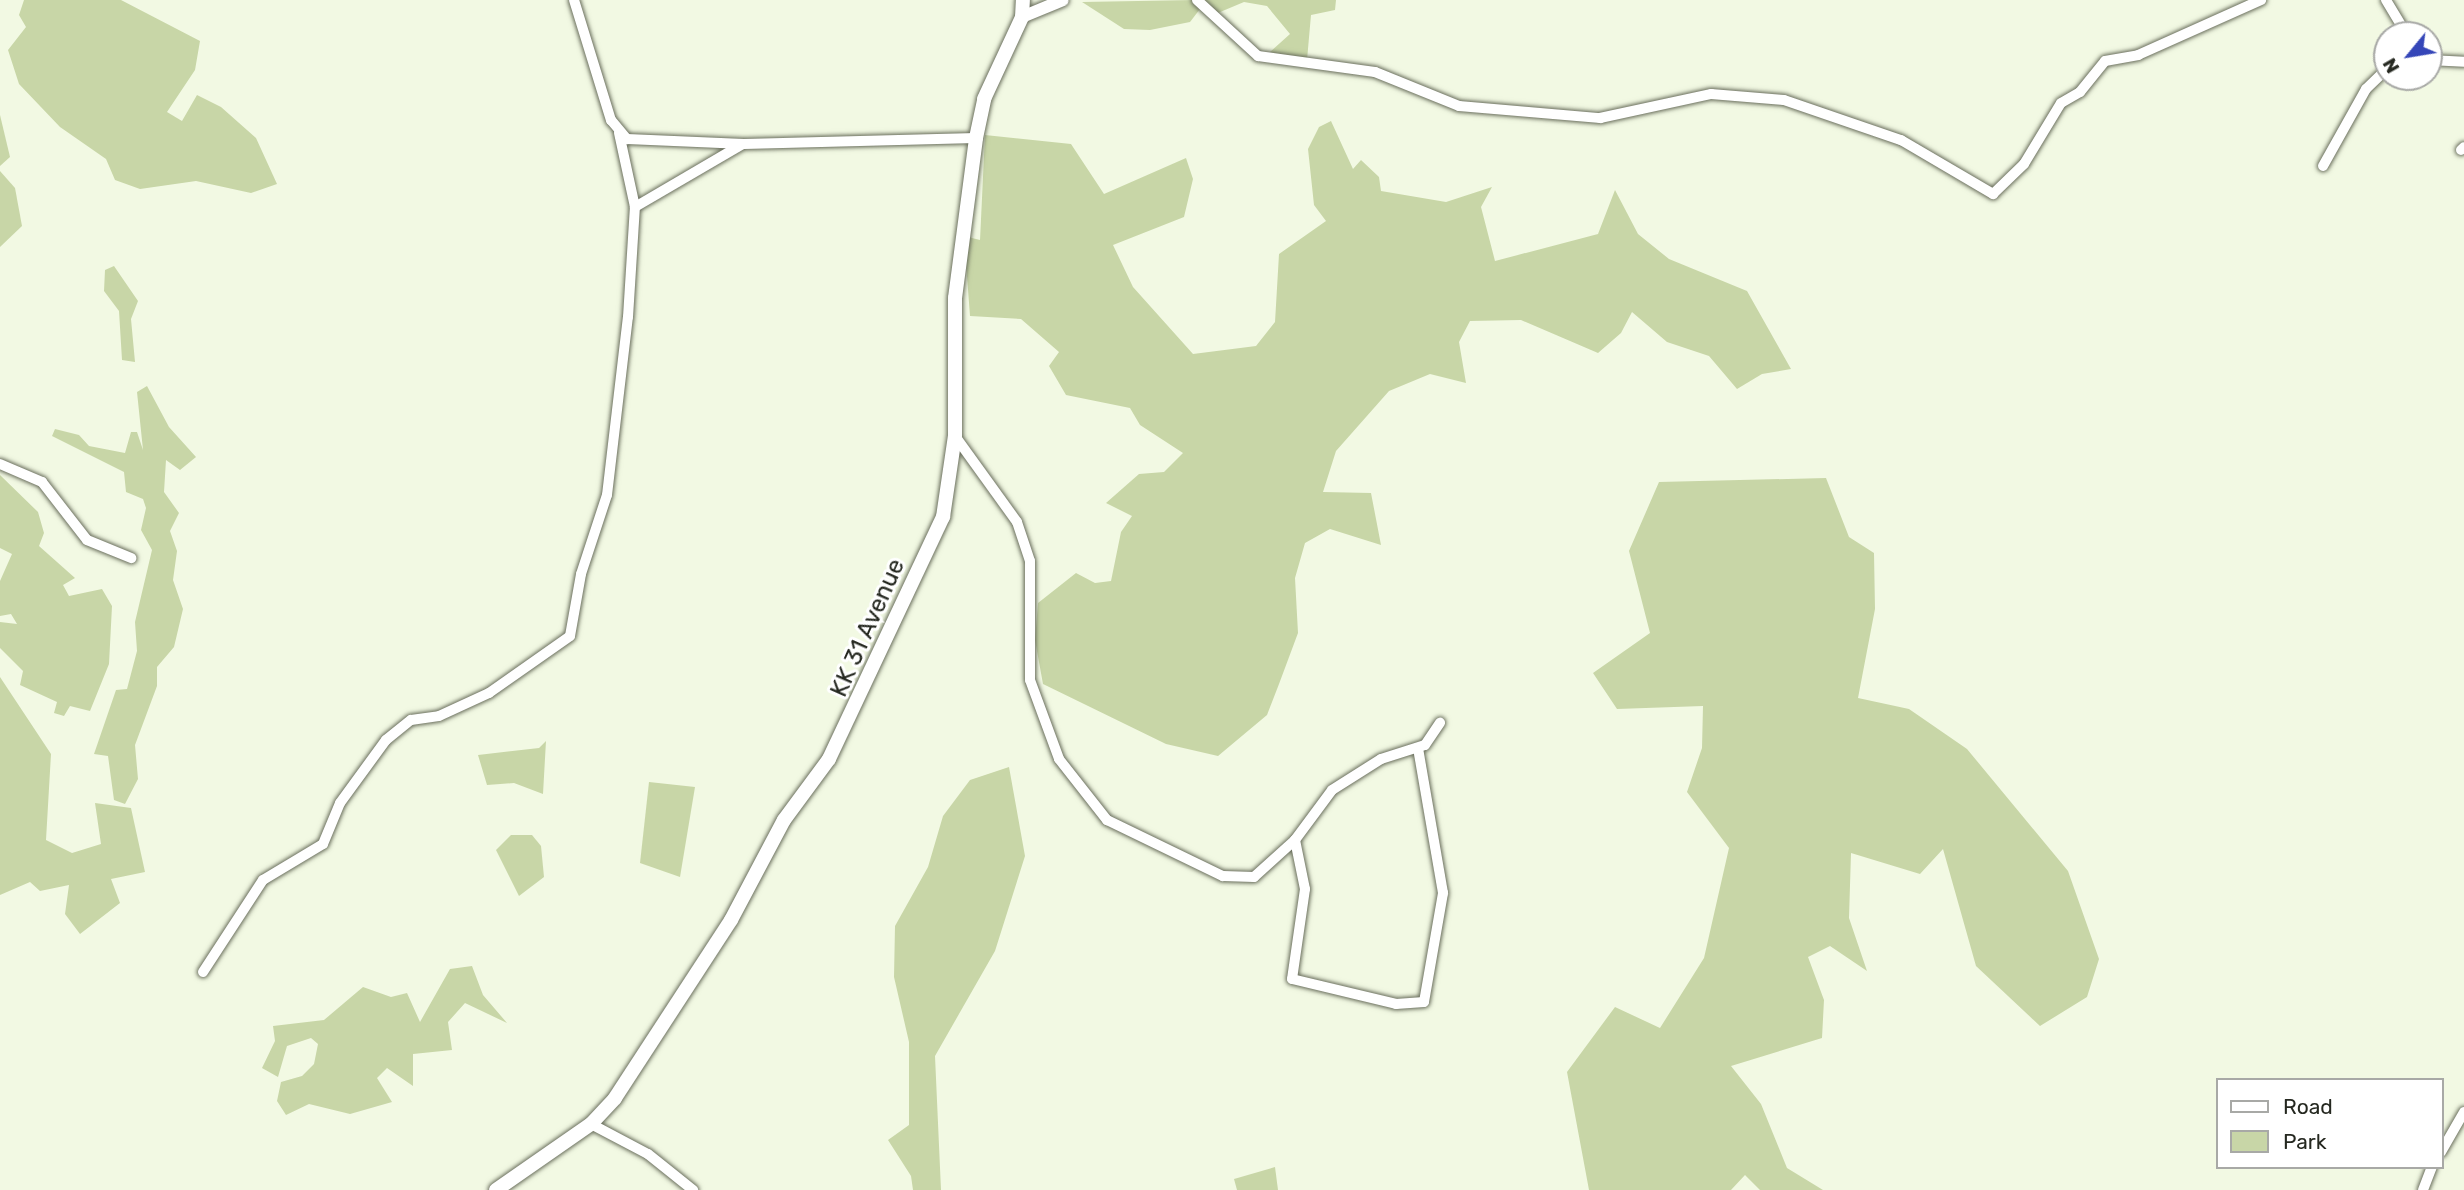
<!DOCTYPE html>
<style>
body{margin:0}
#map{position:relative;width:2464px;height:1190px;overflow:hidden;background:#f2f9e3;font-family:Rubik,sans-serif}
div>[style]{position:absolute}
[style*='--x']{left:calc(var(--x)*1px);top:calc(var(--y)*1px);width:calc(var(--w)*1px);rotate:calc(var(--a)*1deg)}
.green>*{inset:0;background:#c8d6a7}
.roads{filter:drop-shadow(0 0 2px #6a6f5d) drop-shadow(0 0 2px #6a6f5d)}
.minor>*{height:10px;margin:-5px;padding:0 5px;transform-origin:5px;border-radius:5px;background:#fff}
.tertiary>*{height:12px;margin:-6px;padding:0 6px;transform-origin:6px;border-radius:6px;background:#fff}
.secondary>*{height:14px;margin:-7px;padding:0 7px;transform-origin:7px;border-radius:7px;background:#fff}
span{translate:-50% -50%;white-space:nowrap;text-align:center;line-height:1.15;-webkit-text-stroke:6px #fff;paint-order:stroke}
.street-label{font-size:24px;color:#252820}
.legend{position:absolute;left:2216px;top:1078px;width:228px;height:91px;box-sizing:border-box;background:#fff;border:2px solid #a8a9a6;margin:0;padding:9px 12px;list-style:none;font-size:21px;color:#252820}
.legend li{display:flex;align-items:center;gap:14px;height:35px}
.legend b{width:35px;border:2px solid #a8a9a6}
.north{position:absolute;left:2373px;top:21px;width:70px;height:70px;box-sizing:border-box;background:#fff;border:2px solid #a8a9a6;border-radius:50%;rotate:240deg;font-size:19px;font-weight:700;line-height:28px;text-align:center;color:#252820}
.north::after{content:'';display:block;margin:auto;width:24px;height:32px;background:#3546b8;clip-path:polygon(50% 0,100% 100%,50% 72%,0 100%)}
</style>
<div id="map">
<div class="green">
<i style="clip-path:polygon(24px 0,121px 0,200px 41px,195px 70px,167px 112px,182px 121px,197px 95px,221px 107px,256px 138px,277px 184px,251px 193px,196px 181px,140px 189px,115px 180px,106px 159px,60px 127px,19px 84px,8px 50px,26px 27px,19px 15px)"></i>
<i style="clip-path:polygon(1194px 0,1200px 9px,1190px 22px,1150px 30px,1124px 29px,1082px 2px)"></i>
<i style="clip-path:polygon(1200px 0,1336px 0,1335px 10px,1311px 15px,1307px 60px,1270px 52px,1290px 34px,1267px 6px,1244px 2px,1213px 15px)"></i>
<i style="clip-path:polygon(0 115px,10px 157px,0 166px)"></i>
<i style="clip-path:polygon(1331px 121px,1353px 169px,1361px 160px,1379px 177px,1381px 191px,1446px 202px,1492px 187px,1481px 207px,1495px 261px,1598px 234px,1615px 190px,1638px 234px,1669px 259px,1747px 291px,1791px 369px,1762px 374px,1737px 389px,1709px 356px,1667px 342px,1632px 312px,1621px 333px,1598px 353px,1521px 320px,1470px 321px,1459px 342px,1466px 383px,1430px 374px,1389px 391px,1336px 451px,1323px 492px,1371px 493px,1381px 545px,1330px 529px,1305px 543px,1295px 578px,1298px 633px,1279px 684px,1267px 715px,1218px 756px,1166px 744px,1043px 684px,1035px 640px,1038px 603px,1076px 573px,1095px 583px,1111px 581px,1121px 532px,1132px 516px,1106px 503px,1139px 474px,1164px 472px,1183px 453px,1140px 425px,1130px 408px,1066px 395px,1049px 366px,1059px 352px,1021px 319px,970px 316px,964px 236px,980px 240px,985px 135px,1071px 144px,1104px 194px,1186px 158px,1193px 179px,1184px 217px,1113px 245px,1133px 287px,1193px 354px,1256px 346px,1275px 322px,1279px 254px,1326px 221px,1314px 205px,1308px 149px,1319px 127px)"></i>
<i style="clip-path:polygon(0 171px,15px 188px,22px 226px,0 247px)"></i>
<i style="clip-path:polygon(114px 266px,138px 301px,131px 319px,135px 362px,122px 360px,119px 311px,104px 291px,105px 270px)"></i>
<i style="clip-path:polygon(147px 386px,169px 427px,196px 457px,180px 470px,166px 460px,164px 492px,179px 513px,170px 531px,177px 551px,173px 580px,183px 609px,174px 647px,157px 667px,157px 686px,135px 745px,138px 779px,125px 804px,114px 800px,108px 756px,94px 754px,116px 690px,127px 689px,137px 651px,135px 622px,152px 550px,141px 530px,146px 508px,143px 499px,126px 492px,124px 472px,52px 436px,55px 429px,79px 435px,89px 446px,125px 453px,131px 432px,137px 432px,143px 450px,137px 392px)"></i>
<i style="clip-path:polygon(0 475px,38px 512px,44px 533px,39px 546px,75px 578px,63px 585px,69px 596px,102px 589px,112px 606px,109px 664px,90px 711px,70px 706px,64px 716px,54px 713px,57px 702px,20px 685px,23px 671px,0 648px,0 622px,17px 624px,11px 614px,0 616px,0 581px,12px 554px,0 548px)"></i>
<i style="clip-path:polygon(1826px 478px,1849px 537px,1874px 553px,1875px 609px,1858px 698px,1909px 709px,1967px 749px,2068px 871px,2099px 959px,2087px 997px,2040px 1026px,1976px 966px,1943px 849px,1920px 874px,1851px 853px,1849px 918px,1867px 971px,1830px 946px,1808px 957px,1824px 1000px,1822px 1038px,1731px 1066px,1761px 1104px,1787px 1168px,1823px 1190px,1760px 1190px,1745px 1175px,1731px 1190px,1589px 1190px,1567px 1072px,1615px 1007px,1660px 1028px,1704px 958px,1729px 848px,1687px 792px,1702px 748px,1703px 706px,1617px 709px,1593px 673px,1650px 633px,1629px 551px,1659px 482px)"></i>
<i style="clip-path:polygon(0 677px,51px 754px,46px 840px,72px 853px,101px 844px,95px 803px,131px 808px,145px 872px,111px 879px,120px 903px,80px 934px,65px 914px,69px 885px,40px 891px,30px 882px,0 895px)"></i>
<i style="clip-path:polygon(546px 741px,543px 794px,514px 783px,487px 785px,478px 755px,539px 748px)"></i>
<i style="clip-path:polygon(1009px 767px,1025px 856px,995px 951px,935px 1056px,941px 1190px,913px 1190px,911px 1176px,888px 1140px,909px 1125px,909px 1042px,894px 977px,895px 926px,928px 867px,943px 816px,970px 780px)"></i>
<i style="clip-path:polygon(649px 782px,695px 787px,680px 877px,640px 863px)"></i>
<i style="clip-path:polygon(511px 835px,532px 835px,541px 846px,544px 877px,519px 896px,496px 850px)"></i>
<i style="clip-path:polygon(472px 966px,483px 995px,507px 1023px,465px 1003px,448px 1022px,452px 1050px,413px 1054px,413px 1086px,387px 1068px,377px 1078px,392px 1102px,350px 1114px,309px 1104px,286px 1115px,277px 1101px,281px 1082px,302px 1076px,314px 1064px,318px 1044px,311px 1038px,287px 1046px,278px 1077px,262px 1068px,275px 1041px,273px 1026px,324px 1020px,363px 987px,391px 997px,407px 993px,420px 1022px,450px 969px)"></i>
<i style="clip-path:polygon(1275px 1167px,1278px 1190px,1237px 1190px,1234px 1179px)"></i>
</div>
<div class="roads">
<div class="minor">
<i style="--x:574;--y:0;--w:126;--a:72.9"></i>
<i style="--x:611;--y:120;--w:25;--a:50"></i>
<i style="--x:627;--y:139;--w:117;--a:2.4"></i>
<i style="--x:744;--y:144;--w:232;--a:-1.5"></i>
<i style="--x:1197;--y:0;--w:83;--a:42.6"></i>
<i style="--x:1258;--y:56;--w:118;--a:7.8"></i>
<i style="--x:1375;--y:72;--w:91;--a:22"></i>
<i style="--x:1459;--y:106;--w:142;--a:4.9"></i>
<i style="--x:1600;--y:118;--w:114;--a:-12.2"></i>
<i style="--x:1711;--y:94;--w:73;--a:4.7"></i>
<i style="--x:1784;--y:100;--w:124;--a:18.9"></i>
<i style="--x:1901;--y:140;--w:107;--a:30.4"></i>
<i style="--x:1993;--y:194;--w:43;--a:-44.1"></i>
<i style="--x:2024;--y:164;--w:71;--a:-58.8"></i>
<i style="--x:2061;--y:103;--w:22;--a:-30"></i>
<i style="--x:2080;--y:92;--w:40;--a:-51"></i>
<i style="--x:2105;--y:61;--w:34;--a:-10"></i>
<i style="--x:2138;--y:55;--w:135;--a:-24.1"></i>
<i style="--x:2386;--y:0;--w:41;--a:59"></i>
<i style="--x:2429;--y:60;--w:35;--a:3"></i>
<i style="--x:2461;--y:150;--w:4;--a:-45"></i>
<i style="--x:2323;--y:166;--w:88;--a:-60.8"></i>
<i style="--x:2366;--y:89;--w:29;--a:-44"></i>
<i style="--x:635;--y:207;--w:123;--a:-30.3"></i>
<i style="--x:955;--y:436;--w:106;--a:54.2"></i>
<i style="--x:1017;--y:522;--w:41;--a:71.6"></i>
<i style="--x:1030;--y:561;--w:119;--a:90"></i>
<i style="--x:1030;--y:680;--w:84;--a:69.8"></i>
<i style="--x:1059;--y:759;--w:78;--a:51.8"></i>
<i style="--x:1107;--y:820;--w:129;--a:25.8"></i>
<i style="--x:1223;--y:876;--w:31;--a:2"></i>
<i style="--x:1254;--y:877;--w:55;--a:-42.1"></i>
<i style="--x:1295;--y:840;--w:62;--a:-53.5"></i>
<i style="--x:1332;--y:790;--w:58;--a:-32.3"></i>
<i style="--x:1381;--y:759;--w:46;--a:-17.7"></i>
<i style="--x:1425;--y:745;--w:27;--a:-56"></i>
<i style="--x:0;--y:464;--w:46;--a:23.2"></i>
<i style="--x:42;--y:482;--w:73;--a:52.2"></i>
<i style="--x:87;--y:540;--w:48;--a:22.2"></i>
<i style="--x:1295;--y:840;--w:50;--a:78.5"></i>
<i style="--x:1305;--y:889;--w:91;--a:98.2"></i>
<i style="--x:1292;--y:979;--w:107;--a:13.5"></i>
<i style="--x:1396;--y:1004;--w:28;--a:-4"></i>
<i style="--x:1424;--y:1002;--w:111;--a:-80.1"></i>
<i style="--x:1443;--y:893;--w:147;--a:-99.8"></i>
<i style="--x:203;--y:972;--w:110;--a:-56.9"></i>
<i style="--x:263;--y:880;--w:70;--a:-31"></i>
<i style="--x:323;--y:844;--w:44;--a:-67.5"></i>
<i style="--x:340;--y:803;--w:78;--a:-53.9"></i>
<i style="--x:386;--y:740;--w:32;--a:-39"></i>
<i style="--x:411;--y:720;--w:28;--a:-8"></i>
<i style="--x:439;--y:716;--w:55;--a:-24.7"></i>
<i style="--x:489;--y:693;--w:99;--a:-35.1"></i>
<i style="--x:570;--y:636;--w:63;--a:-79.9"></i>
<i style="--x:581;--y:574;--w:83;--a:-71.8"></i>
<i style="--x:607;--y:495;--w:179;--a:-83.3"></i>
<i style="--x:628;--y:317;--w:110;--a:-86.4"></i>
<i style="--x:635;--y:207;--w:76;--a:-102.2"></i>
<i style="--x:591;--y:1124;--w:64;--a:27.8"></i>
<i style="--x:648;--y:1154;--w:58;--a:38.7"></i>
<i style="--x:2441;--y:1152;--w:46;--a:-60.1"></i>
<i style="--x:2423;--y:1190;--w:25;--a:-69"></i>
</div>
<div class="tertiary">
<i style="--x:1022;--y:17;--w:44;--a:-22.5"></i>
</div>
<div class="secondary">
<i style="--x:496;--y:1190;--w:116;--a:-34.8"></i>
<i style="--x:591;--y:1124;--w:35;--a:-47"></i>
<i style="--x:615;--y:1098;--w:212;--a:-56.9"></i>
<i style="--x:731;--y:920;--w:113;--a:-62.1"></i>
<i style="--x:784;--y:820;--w:76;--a:-53.6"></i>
<i style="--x:829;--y:759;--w:268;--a:-64.8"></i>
<i style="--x:943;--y:517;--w:82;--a:-81.6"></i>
<i style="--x:955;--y:436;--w:138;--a:-90"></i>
<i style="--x:955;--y:298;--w:161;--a:-82.5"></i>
<i style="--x:976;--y:138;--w:40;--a:-78"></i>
<i style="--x:984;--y:99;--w:90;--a:-65.1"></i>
<i style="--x:1022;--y:17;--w:17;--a:-87"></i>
</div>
</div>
<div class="street-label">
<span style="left:868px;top:628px;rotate:-66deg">KK 31 Avenue</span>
</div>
<ul class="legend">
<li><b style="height:9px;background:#fff"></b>Road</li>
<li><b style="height:19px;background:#c8d6a7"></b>Park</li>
</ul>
<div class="north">N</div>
</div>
